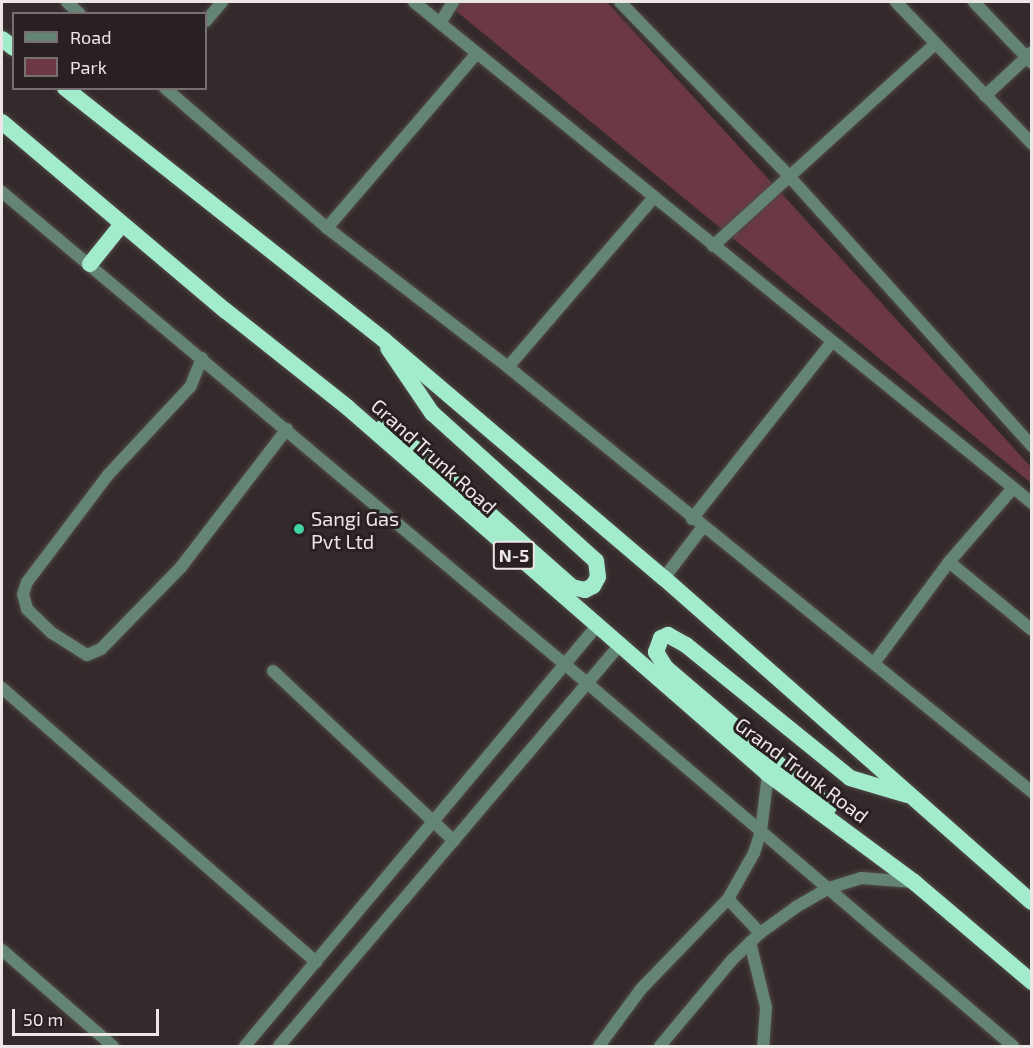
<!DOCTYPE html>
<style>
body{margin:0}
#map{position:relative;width:1033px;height:1048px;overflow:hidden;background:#342a2b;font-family:"Exo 2",sans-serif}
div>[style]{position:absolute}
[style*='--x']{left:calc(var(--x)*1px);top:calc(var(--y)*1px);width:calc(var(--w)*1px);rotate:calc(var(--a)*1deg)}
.green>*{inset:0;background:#6b3844}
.roads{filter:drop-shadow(0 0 2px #514849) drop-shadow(0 0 2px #514849)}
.minor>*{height:12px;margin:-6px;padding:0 6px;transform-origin:6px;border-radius:6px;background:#648475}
.tertiary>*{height:12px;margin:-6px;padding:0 6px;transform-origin:6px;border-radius:6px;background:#648475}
.trunk>*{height:16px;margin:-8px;padding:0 8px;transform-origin:8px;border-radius:8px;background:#a2eccc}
.dots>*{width:16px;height:16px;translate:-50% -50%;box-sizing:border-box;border:3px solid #292022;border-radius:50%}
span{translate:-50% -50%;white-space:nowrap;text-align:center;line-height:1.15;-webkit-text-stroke:6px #292022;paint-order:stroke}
.shield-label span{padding:2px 4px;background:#292022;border:2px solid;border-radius:4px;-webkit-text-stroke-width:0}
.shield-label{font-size:18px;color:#ece6e7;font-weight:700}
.street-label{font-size:20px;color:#ece6e7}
.poi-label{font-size:20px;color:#ece6e7}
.left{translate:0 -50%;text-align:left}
.frame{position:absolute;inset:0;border:3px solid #ece6e7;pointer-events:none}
.legend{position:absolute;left:12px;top:12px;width:195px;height:78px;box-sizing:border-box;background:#292022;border:2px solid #776f71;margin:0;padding:8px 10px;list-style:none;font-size:18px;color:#ece6e7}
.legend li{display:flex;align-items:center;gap:12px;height:30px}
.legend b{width:30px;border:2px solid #776f71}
.scale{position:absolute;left:12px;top:1009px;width:147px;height:27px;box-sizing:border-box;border:3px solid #ece6e7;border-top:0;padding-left:8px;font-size:18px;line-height:21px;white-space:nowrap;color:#ece6e7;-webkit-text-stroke:4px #292022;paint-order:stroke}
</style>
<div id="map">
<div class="green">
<i style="clip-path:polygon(445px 2px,607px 2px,1031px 467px,1031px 483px)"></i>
</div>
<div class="roads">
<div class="minor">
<i style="--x:67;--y:2;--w:18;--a:43"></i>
<i style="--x:414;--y:2;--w:796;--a:39.03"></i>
<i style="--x:620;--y:2;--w:241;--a:45.8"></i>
<i style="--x:788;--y:175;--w:365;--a:48"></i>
<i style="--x:896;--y:2;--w:197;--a:46.2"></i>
<i style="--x:974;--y:2;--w:84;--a:46.4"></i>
<i style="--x:206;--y:21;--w:25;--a:-50"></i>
<i style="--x:440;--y:23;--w:25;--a:-58"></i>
<i style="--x:165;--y:88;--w:214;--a:40.8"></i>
<i style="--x:327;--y:228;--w:228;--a:37.5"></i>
<i style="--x:508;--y:367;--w:675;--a:39.04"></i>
<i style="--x:985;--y:96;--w:64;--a:-43.1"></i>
<i style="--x:2;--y:192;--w:755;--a:40"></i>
<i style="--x:580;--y:677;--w:569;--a:40.44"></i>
<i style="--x:327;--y:228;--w:230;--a:-49.4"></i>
<i style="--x:713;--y:246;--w:300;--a:-42.3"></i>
<i style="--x:202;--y:358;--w:31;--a:112"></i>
<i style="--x:190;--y:387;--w:120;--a:133"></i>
<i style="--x:108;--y:475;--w:134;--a:127.1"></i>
<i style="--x:27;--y:582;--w:13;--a:108"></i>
<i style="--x:23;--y:594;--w:16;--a:75"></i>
<i style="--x:27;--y:609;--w:35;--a:44"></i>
<i style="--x:52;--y:633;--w:41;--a:32.2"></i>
<i style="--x:87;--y:655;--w:15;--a:-23"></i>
<i style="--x:101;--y:649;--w:115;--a:-45.7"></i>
<i style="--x:181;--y:567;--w:174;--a:-52.5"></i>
<i style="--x:508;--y:367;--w:224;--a:-49.3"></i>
<i style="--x:692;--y:519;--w:226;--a:-51.7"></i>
<i style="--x:949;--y:562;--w:107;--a:39.3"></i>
<i style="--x:664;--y:578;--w:63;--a:-52.8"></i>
<i style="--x:874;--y:663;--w:126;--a:-53.4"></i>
<i style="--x:949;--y:562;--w:98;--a:-49.1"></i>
<i style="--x:273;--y:671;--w:248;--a:43.2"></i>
<i style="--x:2;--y:688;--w:417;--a:41.1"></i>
<i style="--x:750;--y:942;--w:67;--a:76.2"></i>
<i style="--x:766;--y:1007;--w:39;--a:94"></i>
<i style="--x:2;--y:950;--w:147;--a:40.9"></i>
<i style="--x:245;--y:1046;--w:547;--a:-50.05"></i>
<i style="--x:279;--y:1046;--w:524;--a:-49.65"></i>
</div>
<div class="tertiary">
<i style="--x:728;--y:899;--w:47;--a:46.7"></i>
<i style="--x:599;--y:1046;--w:71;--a:-53.6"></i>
<i style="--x:641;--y:989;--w:125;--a:-46"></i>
<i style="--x:728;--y:899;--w:53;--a:-60.5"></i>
<i style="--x:754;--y:853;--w:23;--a:-72"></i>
<i style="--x:761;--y:831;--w:57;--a:-83"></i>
<i style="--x:660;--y:1046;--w:112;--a:-50.1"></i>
<i style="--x:732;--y:960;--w:39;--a:-44"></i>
<i style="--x:760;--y:933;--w:44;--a:-35.8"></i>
<i style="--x:796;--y:907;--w:38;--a:-30"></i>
<i style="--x:829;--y:888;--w:34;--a:-17"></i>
<i style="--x:861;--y:878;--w:52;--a:4.4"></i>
</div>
<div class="trunk">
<i style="--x:2;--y:39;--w:15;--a:37"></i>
<i style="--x:65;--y:88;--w:407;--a:38.3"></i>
<i style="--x:384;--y:340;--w:367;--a:40.4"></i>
<i style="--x:664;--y:578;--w:490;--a:41.4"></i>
<i style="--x:2;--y:122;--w:293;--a:40.2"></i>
<i style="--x:226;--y:311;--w:154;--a:38.4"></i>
<i style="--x:347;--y:407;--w:559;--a:41.08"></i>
<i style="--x:768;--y:774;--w:182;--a:36.5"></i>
<i style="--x:914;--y:882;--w:155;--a:40.3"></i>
<i style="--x:90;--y:264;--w:51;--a:-51.3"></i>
<i style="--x:382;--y:428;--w:40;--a:32"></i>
<i style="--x:416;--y:449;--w:208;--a:41.5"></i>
<i style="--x:572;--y:587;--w:13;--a:13"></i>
<i style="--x:585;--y:590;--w:9;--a:-27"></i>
<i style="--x:593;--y:586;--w:10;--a:-61"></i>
<i style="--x:598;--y:577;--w:16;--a:-97"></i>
<i style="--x:596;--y:561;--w:221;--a:-137.9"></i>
<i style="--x:432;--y:413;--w:78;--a:-124.1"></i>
<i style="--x:829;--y:807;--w:214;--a:-139.5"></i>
<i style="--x:666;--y:668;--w:19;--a:-122"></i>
<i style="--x:656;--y:652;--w:15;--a:-70"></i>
<i style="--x:661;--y:638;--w:8;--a:-23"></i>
<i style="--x:668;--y:635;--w:21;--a:29"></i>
<i style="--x:686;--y:645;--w:211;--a:39"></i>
<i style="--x:850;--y:778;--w:59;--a:16.6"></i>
</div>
</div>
<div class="dots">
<i style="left:299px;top:529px;background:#41d4a1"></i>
</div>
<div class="shield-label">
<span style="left:514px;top:555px">N-5</span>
</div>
<div class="street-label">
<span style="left:434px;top:456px;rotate:42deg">Grand Trunk Road</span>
<span style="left:802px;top:770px;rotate:37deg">Grand Trunk Road</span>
</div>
<div class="poi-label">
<span class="left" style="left:311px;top:530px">Sangi Gas<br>Pvt Ltd</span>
</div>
<div class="frame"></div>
<ul class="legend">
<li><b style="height:8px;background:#648475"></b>Road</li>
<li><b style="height:16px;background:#6b3844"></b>Park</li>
</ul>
<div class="scale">50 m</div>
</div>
